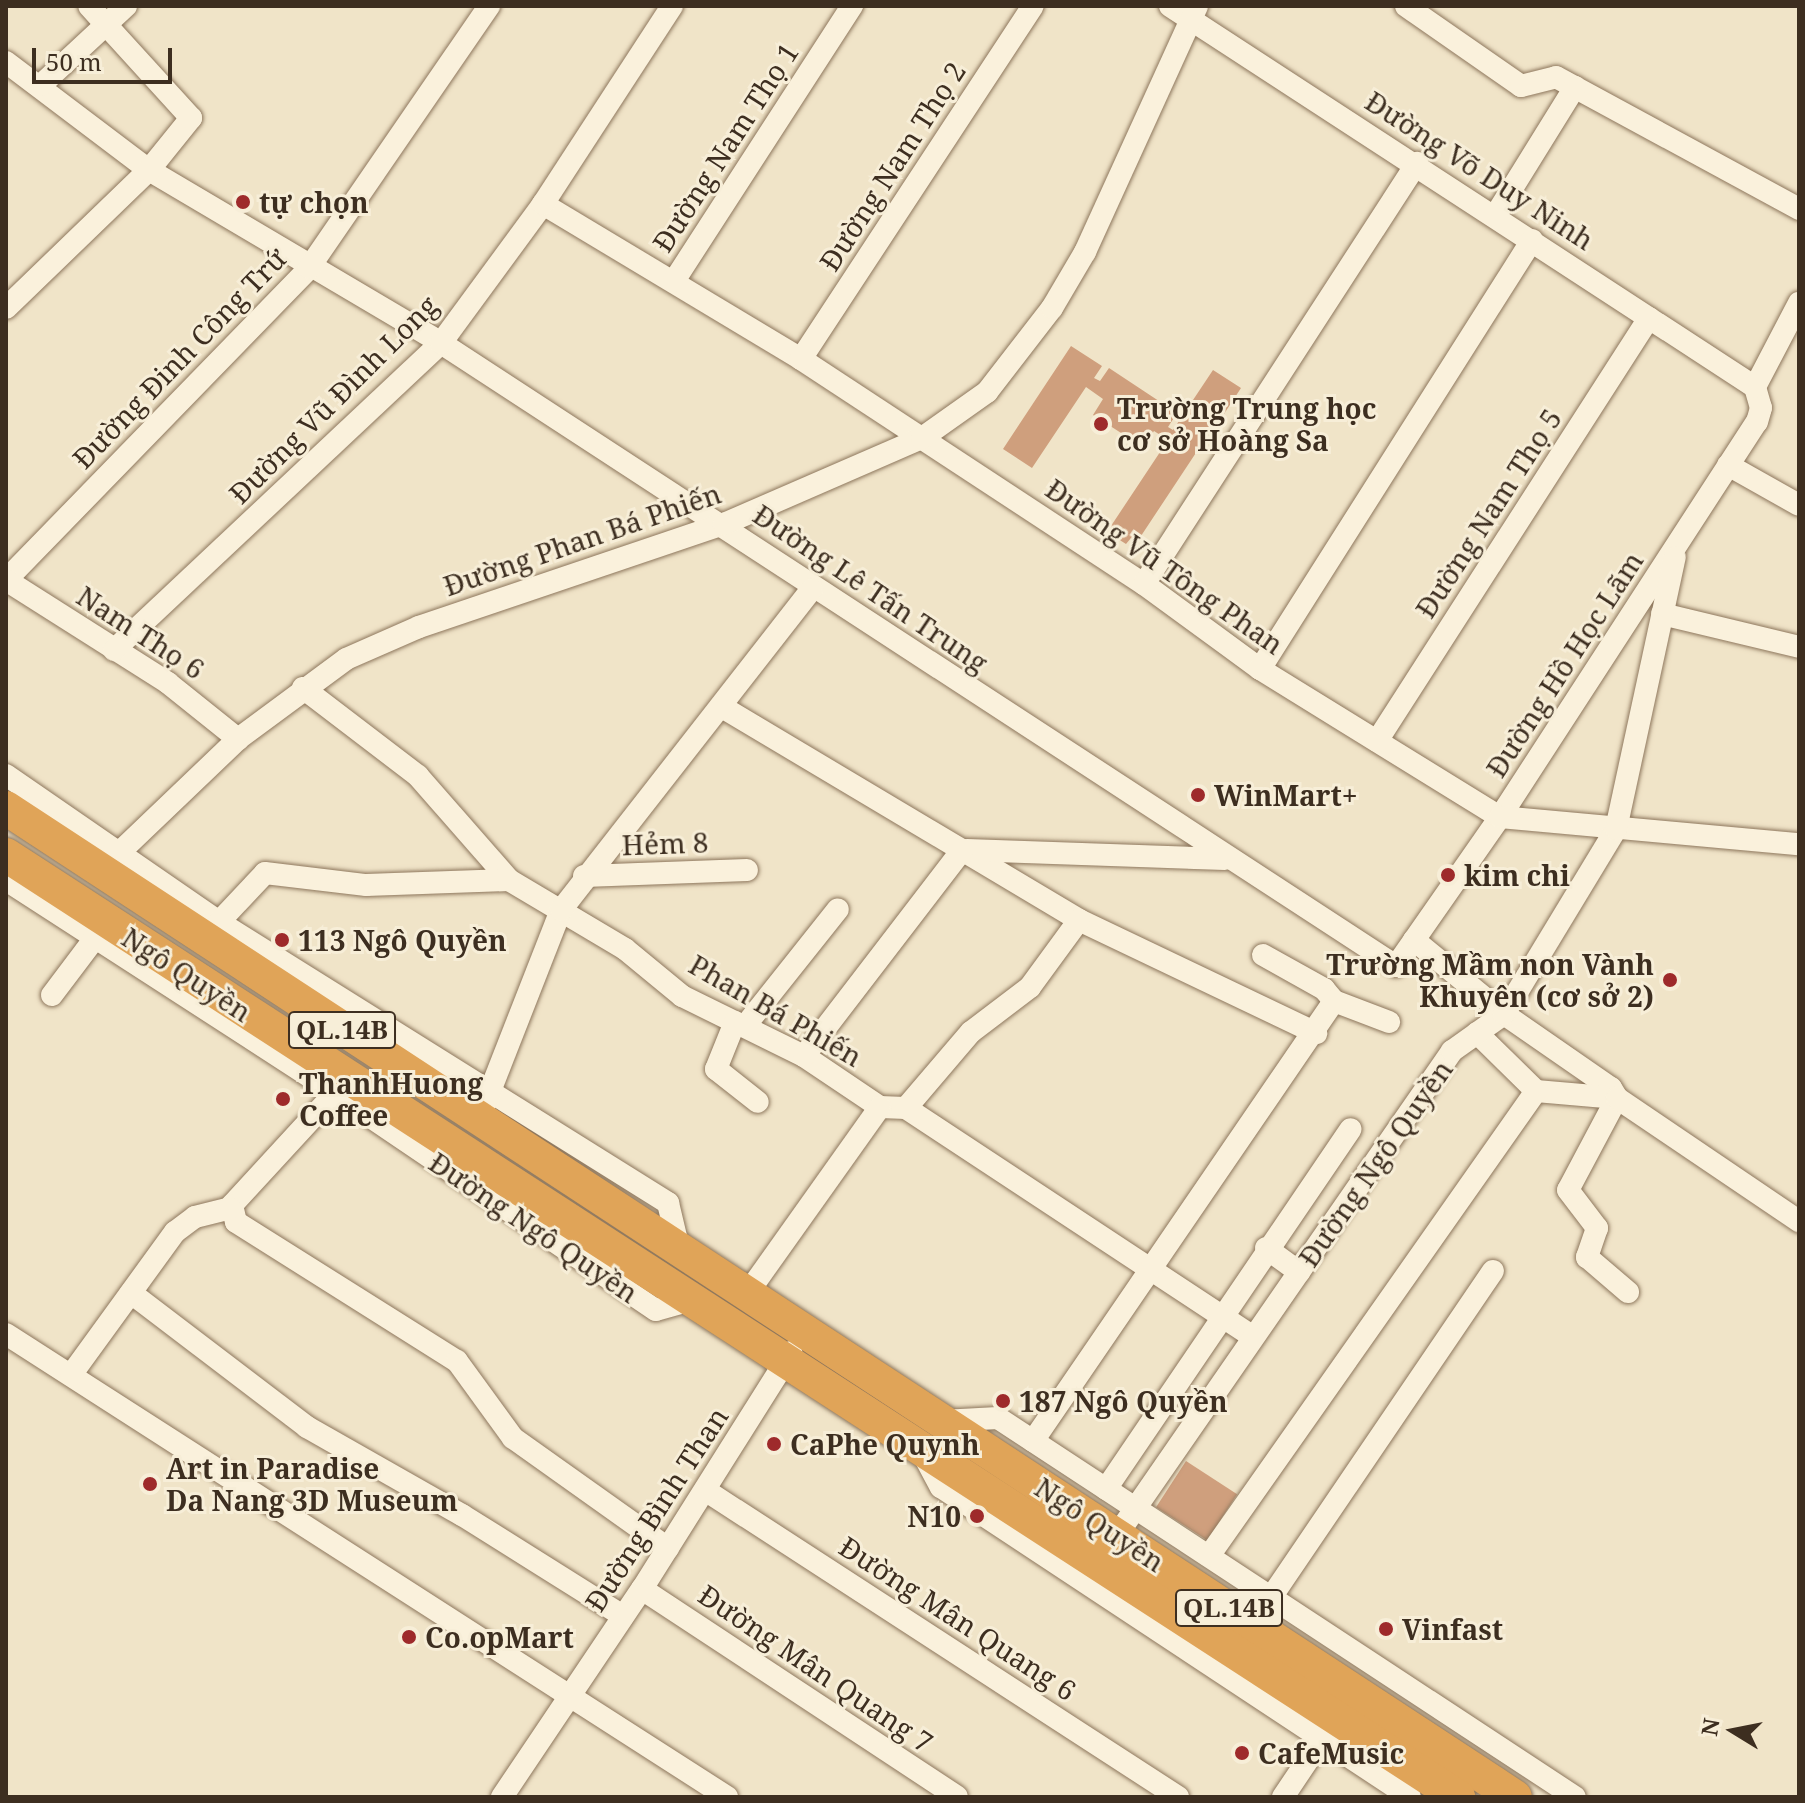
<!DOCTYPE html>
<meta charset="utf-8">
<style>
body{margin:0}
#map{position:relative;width:1805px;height:1803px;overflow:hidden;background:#f0e4c8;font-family:"Noto Serif",serif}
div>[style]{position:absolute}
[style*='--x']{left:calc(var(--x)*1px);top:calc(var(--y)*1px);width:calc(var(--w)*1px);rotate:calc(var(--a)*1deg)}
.building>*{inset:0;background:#cf9f7d;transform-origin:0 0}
.roads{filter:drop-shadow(0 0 2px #8d765c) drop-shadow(0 0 2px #8d765c)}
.minor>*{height:22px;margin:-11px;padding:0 11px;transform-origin:11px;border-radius:11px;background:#faf1dc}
.highway>*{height:34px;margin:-17px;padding:0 17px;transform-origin:17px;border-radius:17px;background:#e0a458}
.dots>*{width:22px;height:22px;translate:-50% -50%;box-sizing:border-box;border:4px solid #f7eed8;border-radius:50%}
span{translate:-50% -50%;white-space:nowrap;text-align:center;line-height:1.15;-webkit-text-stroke:6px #f7eed8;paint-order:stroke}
.shield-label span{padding:2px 6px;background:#f7eed8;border:2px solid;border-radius:6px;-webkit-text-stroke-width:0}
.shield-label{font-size:26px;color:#3d2e20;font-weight:700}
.street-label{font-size:28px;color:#3d2e20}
.poi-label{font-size:28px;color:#3d2e20;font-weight:700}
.left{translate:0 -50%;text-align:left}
.right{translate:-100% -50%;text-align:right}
.frame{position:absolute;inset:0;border:8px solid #3d2e20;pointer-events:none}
.north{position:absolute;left:1693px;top:1691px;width:80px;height:80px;-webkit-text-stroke:6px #f7eed8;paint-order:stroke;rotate:280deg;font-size:22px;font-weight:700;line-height:32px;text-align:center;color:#3d2e20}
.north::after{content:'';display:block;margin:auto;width:28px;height:36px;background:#3d2e20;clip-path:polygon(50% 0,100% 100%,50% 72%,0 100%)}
.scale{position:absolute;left:32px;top:48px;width:140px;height:36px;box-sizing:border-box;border:4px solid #3d2e20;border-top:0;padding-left:10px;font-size:24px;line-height:28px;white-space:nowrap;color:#3d2e20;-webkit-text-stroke:6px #f7eed8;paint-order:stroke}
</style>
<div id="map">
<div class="building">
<i style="clip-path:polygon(1071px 346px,1102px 366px,1094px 378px,1100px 381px,1109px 368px,1177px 413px,1168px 427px,1173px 430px,1213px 370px,1241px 388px,1224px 414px,1206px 402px,1203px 407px,1219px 418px,1137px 542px,1131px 538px,1126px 544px,1107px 532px,1168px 440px,1154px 431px,1143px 447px,1093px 415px,1103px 399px,1086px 387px,1032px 468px,1003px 449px)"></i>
<i style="left:1186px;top:1461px;width:61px;height:55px;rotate:33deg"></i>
</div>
<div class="roads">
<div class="minor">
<i style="--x:1170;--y:6;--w:698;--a:33.08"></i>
<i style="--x:1406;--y:6;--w:140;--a:34.8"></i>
<i style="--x:1521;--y:86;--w:36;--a:-14"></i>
<i style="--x:1556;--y:77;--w:277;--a:28.5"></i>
<i style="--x:6;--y:62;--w:179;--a:37.1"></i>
<i style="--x:149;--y:170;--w:339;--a:30.6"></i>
<i style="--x:441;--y:343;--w:1140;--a:33.12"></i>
<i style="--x:1396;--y:966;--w:182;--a:-55.1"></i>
<i style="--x:1500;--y:817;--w:471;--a:-57"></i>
<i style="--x:1757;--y:422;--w:15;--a:-74"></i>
<i style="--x:1761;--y:408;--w:22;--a:-106"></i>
<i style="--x:41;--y:85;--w:116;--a:-42.9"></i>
<i style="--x:543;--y:204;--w:301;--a:31"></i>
<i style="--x:801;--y:359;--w:410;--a:33.3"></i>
<i style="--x:1144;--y:584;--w:144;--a:36.2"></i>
<i style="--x:1260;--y:669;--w:282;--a:31.7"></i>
<i style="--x:1500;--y:817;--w:300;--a:5.2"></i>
<i style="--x:1495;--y:216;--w:152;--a:-58.2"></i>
<i style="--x:674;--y:281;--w:328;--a:-57.1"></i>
<i style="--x:6;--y:308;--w:199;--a:-44"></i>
<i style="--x:149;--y:170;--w:67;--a:-51.1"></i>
<i style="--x:191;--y:118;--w:151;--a:-132.3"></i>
<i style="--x:801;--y:359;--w:422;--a:-56.7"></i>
<i style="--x:1755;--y:387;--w:95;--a:-62.4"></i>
<i style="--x:1728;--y:465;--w:81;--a:29.4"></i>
<i style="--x:6;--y:580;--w:435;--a:-45.8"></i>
<i style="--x:309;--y:268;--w:318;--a:-55.5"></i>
<i style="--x:6;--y:580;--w:192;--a:32.4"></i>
<i style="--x:168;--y:683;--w:90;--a:38.7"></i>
<i style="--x:1144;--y:584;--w:502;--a:-57.04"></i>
<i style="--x:1662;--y:614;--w:141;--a:13.5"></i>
<i style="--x:114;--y:650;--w:449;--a:-43.2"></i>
<i style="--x:441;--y:343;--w:172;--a:-53.7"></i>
<i style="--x:543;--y:204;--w:236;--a:-56.9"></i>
<i style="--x:1260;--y:669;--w:508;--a:-57.62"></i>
<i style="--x:303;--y:688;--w:145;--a:37.4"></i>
<i style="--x:418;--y:776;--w:138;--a:48.8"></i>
<i style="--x:509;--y:880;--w:135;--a:30.7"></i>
<i style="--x:625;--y:949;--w:74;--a:39.5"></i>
<i style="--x:682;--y:996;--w:136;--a:26.2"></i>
<i style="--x:804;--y:1056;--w:92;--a:33.9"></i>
<i style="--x:880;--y:1107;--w:26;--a:2"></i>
<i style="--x:906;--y:1108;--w:416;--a:33.4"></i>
<i style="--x:722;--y:707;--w:416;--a:30.8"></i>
<i style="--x:1079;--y:920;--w:263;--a:25.5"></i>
<i style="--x:1377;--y:741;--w:503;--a:-57.26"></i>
<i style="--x:6;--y:775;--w:259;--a:34.6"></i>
<i style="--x:219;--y:922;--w:530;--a:32.04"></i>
<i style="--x:668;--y:1203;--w:47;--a:76.6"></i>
<i style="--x:967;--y:850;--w:258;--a:2"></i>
<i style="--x:100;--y:871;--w:191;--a:-43.7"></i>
<i style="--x:238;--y:739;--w:134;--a:-36.5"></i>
<i style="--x:346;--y:659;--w:80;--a:-23.7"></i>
<i style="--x:419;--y:627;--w:322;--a:-18.7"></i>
<i style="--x:724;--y:524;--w:216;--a:-23.5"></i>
<i style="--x:922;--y:438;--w:80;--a:-35.3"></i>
<i style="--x:987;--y:392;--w:106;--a:-52.3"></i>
<i style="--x:1052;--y:308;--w:65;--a:-59.5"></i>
<i style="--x:1085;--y:252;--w:270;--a:-65.5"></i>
<i style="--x:584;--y:876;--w:163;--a:-2.1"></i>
<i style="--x:6;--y:880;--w:392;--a:32.9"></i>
<i style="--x:335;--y:1093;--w:387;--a:34.1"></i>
<i style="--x:656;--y:1310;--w:37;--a:-16"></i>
<i style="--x:219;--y:922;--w:67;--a:-46.8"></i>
<i style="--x:265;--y:873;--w:102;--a:6.8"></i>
<i style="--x:366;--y:885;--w:143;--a:-2"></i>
<i style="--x:1414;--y:940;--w:117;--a:39.4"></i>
<i style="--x:1504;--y:1014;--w:130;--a:34.7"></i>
<i style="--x:1611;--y:1088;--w:12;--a:59"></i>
<i style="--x:1617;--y:1098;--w:104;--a:118"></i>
<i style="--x:1568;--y:1190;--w:48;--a:52.7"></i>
<i style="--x:1597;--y:1228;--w:31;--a:109"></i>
<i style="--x:1587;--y:1257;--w:54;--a:40.5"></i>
<i style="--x:1263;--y:955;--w:70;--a:29.1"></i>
<i style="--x:1324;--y:989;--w:16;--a:50"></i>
<i style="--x:52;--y:995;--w:71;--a:-53"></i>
<i style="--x:1334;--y:1001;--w:59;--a:20.9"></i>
<i style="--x:735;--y:1022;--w:51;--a:112"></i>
<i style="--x:716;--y:1069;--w:53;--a:38.2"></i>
<i style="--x:745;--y:1026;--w:149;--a:-51.5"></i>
<i style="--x:1477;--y:1033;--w:83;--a:44.5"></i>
<i style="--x:804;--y:1056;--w:260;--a:-52.5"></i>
<i style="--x:1536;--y:1091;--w:81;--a:4.9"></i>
<i style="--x:1617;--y:1098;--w:220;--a:34.1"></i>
<i style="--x:335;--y:1093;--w:152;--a:132.6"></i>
<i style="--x:232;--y:1205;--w:17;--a:77"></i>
<i style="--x:236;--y:1222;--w:261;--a:32.2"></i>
<i style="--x:457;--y:1361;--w:95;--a:54"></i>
<i style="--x:513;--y:1438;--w:190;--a:35.4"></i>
<i style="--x:485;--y:1104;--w:208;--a:-68.6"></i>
<i style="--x:561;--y:910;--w:407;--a:-52"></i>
<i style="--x:906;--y:1108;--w:100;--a:-49.5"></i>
<i style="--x:971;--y:1032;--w:74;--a:-37.3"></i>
<i style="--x:1030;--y:987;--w:83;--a:-53.8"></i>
<i style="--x:1266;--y:1248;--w:41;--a:36"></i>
<i style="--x:131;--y:1293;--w:221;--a:37.3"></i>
<i style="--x:307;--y:1427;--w:178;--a:29.6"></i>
<i style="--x:462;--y:1515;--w:190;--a:32.1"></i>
<i style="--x:747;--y:1294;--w:229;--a:-54.6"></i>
<i style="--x:6;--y:1334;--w:857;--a:32.71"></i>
<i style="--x:71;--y:1375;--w:177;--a:-54"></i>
<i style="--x:175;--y:1232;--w:25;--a:-37"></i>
<i style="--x:195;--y:1217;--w:36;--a:-14"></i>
<i style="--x:942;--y:1421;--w:56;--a:-3.1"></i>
<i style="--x:998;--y:1418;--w:690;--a:33.3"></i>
<i style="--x:1033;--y:1441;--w:533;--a:-55.62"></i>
<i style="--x:922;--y:1452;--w:40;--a:62"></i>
<i style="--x:941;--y:1487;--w:562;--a:33.46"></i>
<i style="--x:1106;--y:1489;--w:435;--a:-55.8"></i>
<i style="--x:705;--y:1490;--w:564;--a:32.99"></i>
<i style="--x:1117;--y:1535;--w:589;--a:-55.31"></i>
<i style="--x:1452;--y:1051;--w:64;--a:-35.4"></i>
<i style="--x:1504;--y:1014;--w:216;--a:-58.8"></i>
<i style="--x:1616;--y:829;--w:278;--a:-77.8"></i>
<i style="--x:1209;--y:1556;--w:568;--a:-54.88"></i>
<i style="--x:642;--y:1589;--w:377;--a:33.4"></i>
<i style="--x:1272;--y:1596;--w:393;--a:-55.8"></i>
<i style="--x:502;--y:1797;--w:251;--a:-56.1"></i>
<i style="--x:642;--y:1589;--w:280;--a:-57.8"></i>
<i style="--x:1283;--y:1797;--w:70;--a:-56.1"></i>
</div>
<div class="highway">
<i style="--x:6;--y:808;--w:1804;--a:33.24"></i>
<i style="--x:6;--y:855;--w:1731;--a:32.97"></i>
</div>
</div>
<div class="dots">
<i style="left:243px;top:202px;background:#9e2a2b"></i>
<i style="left:1101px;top:424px;background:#9e2a2b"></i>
<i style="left:1198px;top:795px;background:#9e2a2b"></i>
<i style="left:1448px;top:875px;background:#9e2a2b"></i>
<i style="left:282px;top:940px;background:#9e2a2b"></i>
<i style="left:1670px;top:980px;background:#9e2a2b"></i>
<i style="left:283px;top:1099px;background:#9e2a2b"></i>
<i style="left:1003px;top:1401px;background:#9e2a2b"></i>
<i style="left:774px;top:1444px;background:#9e2a2b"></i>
<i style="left:150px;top:1484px;background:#9e2a2b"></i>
<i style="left:977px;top:1516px;background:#9e2a2b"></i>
<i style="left:1386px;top:1629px;background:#9e2a2b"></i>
<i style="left:409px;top:1637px;background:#9e2a2b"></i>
<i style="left:1242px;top:1753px;background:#9e2a2b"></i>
</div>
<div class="shield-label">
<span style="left:342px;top:1030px">QL.14B</span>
<span style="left:1229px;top:1608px">QL.14B</span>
</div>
<div class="street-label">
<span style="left:725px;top:147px;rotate:-57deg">Đường Nam Thọ 1</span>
<span style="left:892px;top:166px;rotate:-57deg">Đường Nam Thọ 2</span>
<span style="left:1480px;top:170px;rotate:33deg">Đường Võ Duy Ninh</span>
<span style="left:179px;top:358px;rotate:-46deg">Đường Đinh Công Trứ</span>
<span style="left:333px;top:399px;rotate:-45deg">Đường Vũ Đình Long</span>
<span style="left:1488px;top:513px;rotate:-57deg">Đường Nam Thọ 5</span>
<span style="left:582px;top:539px;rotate:-19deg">Đường Phan Bá Phiến</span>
<span style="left:1165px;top:566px;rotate:35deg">Đường Vũ Tông Phan</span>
<span style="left:871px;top:588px;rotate:34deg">Đường Lê Tấn Trung</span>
<span style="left:141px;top:632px;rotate:33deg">Nam Thọ 6</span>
<span style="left:1564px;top:664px;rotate:-57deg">Đường Hồ Học Lãm</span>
<span style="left:665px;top:843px;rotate:-2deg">Hẻm 8</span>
<span style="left:187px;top:974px;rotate:33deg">Ngô Quyền</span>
<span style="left:776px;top:1010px;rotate:30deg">Phan Bá Phiến</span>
<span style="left:1375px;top:1163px;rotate:-55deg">Đường Ngô Quyền</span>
<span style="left:534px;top:1227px;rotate:34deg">Đường Ngô Quyền</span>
<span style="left:656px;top:1509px;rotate:-57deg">Đường Bình Than</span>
<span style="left:1100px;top:1524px;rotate:33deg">Ngô Quyền</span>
<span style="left:958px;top:1618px;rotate:33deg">Đường Mân Quang 6</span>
<span style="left:816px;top:1668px;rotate:34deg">Đường Mân Quang 7</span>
</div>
<div class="poi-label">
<span class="left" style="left:259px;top:202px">tự chọn</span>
<span class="left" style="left:1117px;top:424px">Trường Trung học<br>cơ sở Hoàng Sa</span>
<span class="left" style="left:1214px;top:795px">WinMart+</span>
<span class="left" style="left:1464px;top:875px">kim chi</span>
<span class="left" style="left:298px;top:940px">113 Ngô Quyền</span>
<span class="right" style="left:1654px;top:980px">Trường Mầm non Vành<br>Khuyên (cơ sở 2)</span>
<span class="left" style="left:299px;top:1099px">ThanhHuong<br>Coffee</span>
<span class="left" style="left:1019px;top:1401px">187 Ngô Quyền</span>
<span class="left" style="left:790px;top:1444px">CaPhe Quynh</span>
<span class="left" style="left:166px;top:1484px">Art in Paradise<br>Da Nang 3D Museum</span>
<span class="right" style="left:961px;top:1516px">N10</span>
<span class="left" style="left:1402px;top:1629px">Vinfast</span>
<span class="left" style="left:425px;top:1637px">Co.opMart</span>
<span class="left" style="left:1258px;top:1753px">CafeMusic</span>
</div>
<div class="frame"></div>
<div class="north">N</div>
<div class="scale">50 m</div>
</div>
